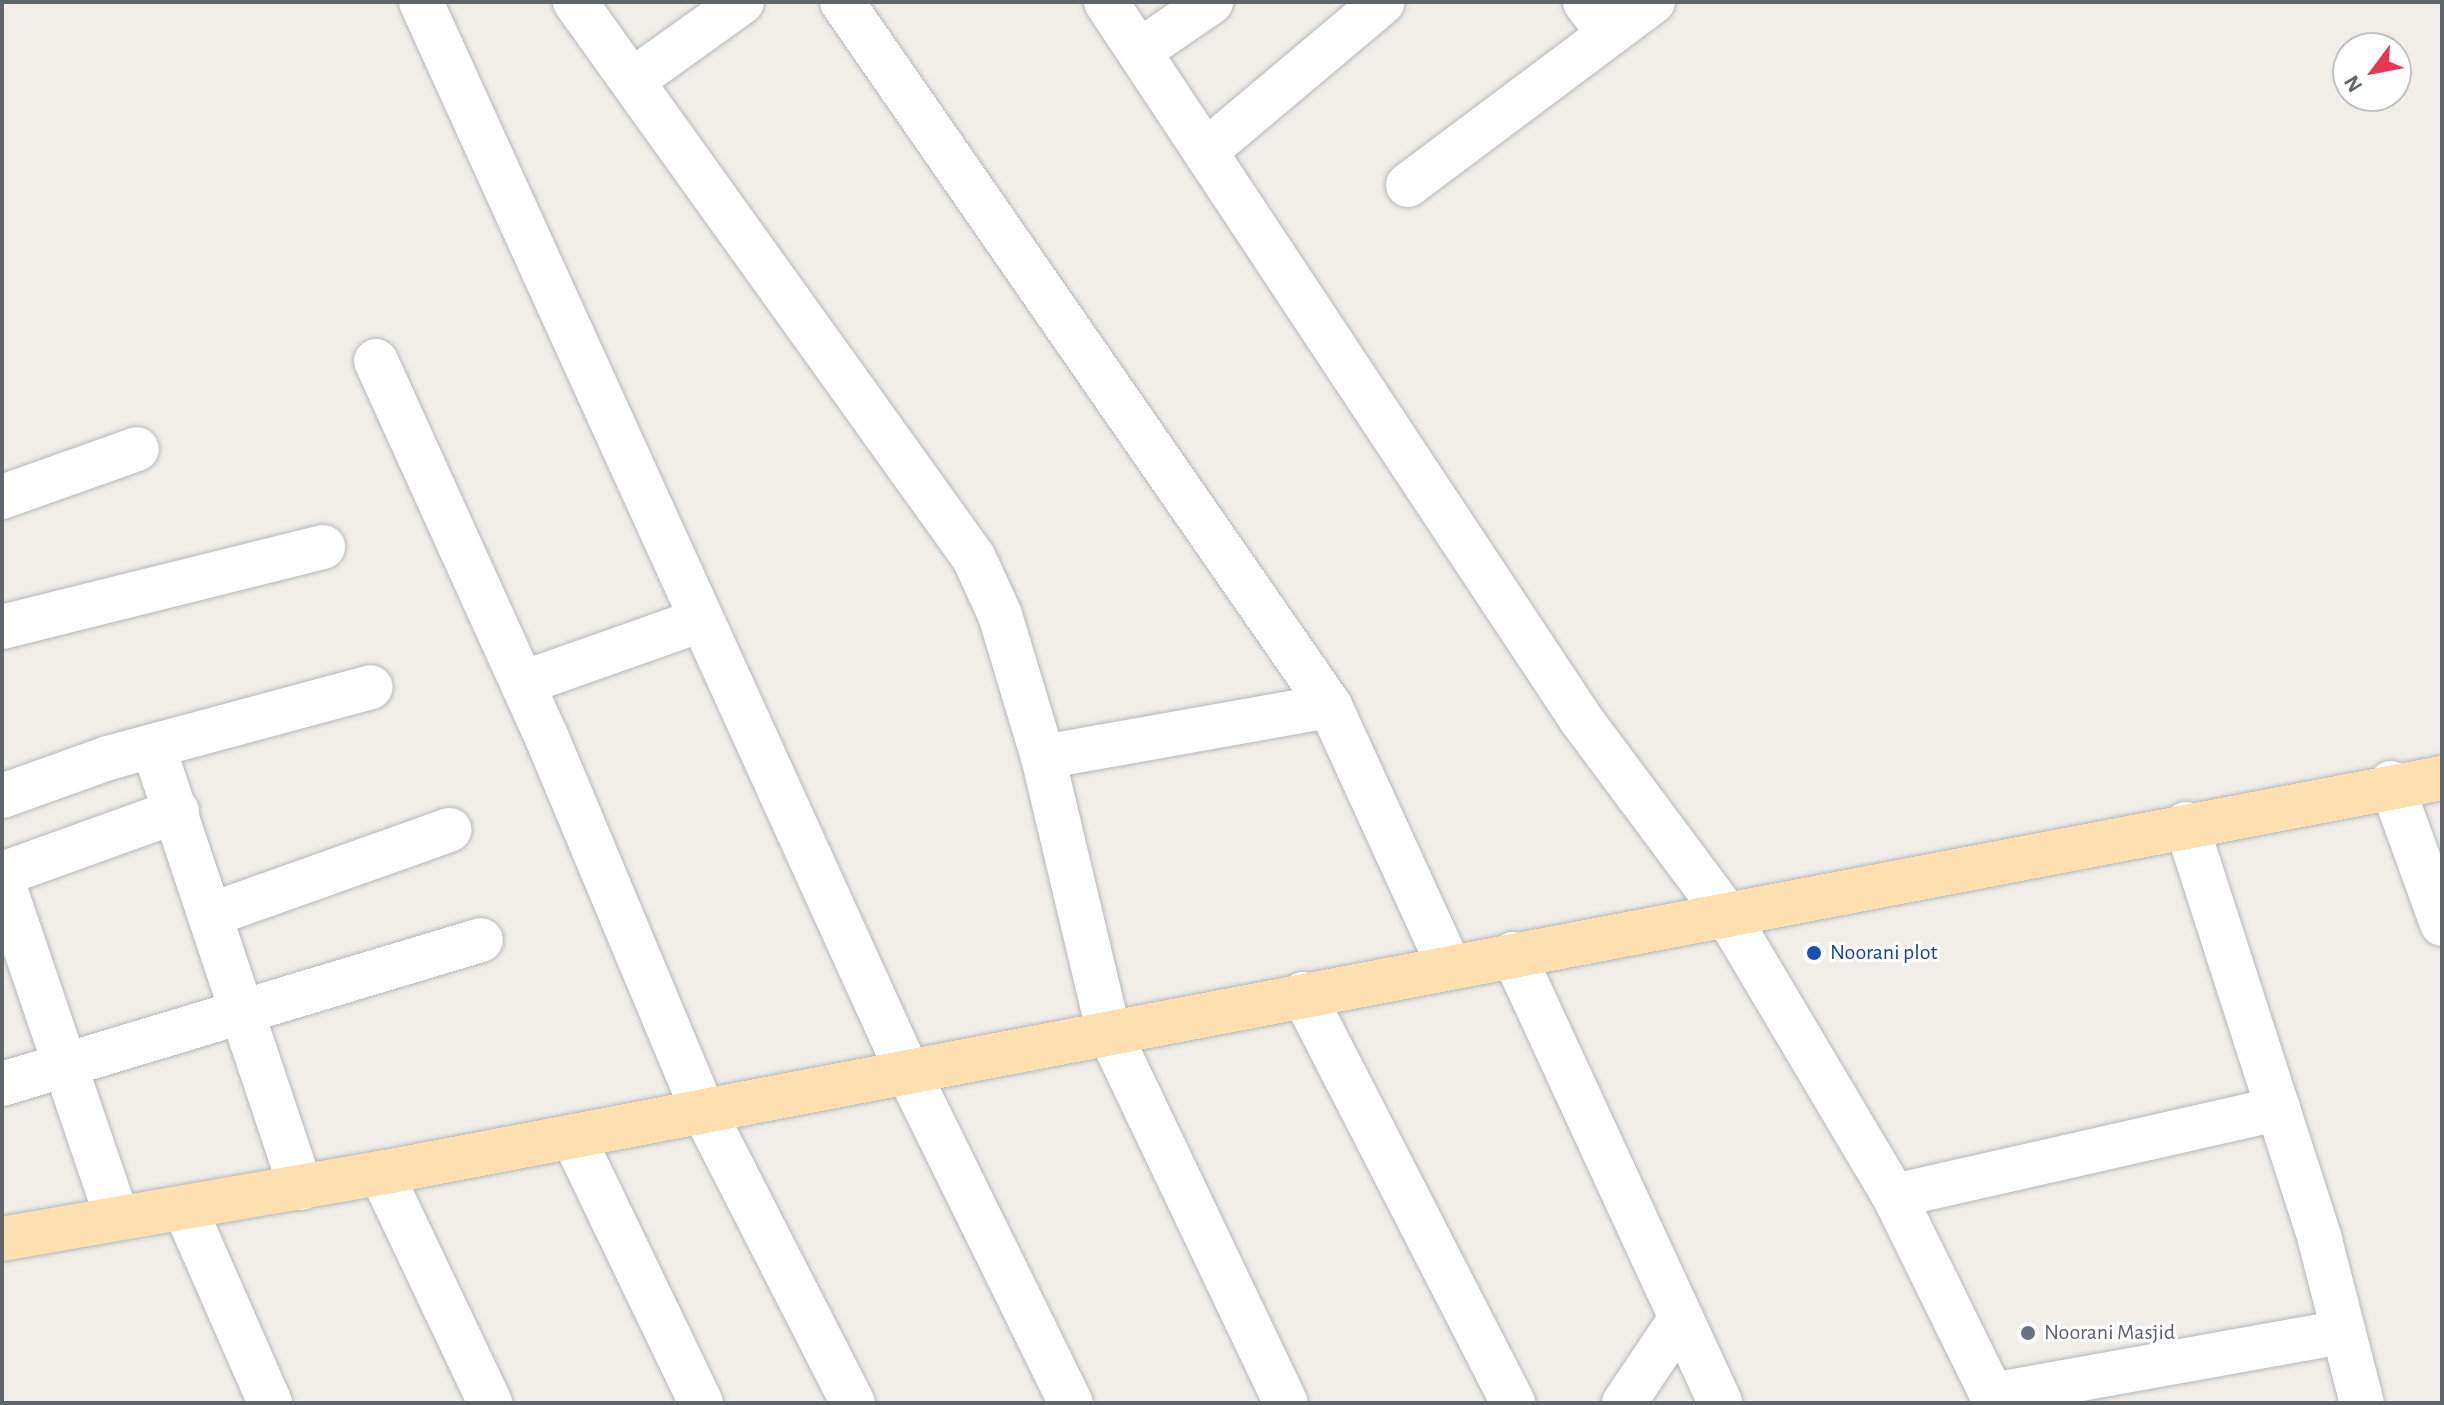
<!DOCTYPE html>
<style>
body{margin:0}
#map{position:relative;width:2444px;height:1405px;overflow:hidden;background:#f1ede8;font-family:"Alegreya Sans",sans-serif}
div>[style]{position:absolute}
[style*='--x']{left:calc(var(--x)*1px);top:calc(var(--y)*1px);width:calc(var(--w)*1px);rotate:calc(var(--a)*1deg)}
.roads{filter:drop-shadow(0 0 2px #b3b7ba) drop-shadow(0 0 2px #b3b7ba)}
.minor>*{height:44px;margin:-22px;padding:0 22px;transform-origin:22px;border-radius:22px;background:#fff}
.major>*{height:44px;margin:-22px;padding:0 22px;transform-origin:22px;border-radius:22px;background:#fedfaf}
.dots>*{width:22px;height:22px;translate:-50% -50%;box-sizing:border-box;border:4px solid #fff;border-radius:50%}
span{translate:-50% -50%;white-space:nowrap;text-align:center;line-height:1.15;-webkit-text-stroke:6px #fff;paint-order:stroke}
.transit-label{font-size:22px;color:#164399}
.left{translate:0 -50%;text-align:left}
.worship-label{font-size:22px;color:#5b616d}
.frame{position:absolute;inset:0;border:4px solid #5f6568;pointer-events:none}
.north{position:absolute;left:2332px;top:32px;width:80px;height:80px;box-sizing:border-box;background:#fff;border:2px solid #bfc1c3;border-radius:50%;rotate:238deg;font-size:22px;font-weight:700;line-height:32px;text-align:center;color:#5f6568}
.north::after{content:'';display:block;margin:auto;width:28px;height:36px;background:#e83652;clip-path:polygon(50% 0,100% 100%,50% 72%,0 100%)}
</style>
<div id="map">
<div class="roads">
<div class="minor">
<i style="--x:421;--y:2;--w:1171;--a:65.54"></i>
<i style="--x:906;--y:1068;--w:373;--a:63.8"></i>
<i style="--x:575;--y:2;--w:684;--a:54.34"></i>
<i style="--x:974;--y:558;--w:63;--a:65.5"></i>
<i style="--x:1000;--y:615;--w:148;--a:73.2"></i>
<i style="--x:1043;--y:757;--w:281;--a:76.6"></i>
<i style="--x:1108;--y:1030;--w:413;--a:64.5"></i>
<i style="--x:842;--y:2;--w:857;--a:55.27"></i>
<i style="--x:1330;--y:706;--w:286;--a:65.4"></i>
<i style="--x:1106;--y:2;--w:859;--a:56.49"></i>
<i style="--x:1580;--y:718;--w:246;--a:53.3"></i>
<i style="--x:1727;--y:915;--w:327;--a:59.3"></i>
<i style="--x:1894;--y:1196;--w:231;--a:63.8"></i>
<i style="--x:1585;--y:2;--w:40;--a:53"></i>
<i style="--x:1141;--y:50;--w:85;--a:-34.4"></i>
<i style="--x:633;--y:80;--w:134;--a:-35.6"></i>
<i style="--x:1206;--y:151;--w:231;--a:-40.1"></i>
<i style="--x:1408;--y:185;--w:306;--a:-36.8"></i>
<i style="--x:376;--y:361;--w:414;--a:65.6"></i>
<i style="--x:547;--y:738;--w:401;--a:67.3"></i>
<i style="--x:702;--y:1108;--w:331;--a:62.9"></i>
<i style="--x:2;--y:497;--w:143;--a:-19.6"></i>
<i style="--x:2;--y:627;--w:331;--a:-14"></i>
<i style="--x:523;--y:683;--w:189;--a:-19.5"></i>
<i style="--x:153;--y:746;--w:466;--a:71.5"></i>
<i style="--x:1043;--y:757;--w:291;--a:-10.1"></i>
<i style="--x:2391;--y:783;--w:150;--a:70.1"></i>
<i style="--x:2;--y:796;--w:113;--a:-19.7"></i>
<i style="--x:108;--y:758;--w:272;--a:-15.1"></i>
<i style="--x:2186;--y:824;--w:437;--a:72.1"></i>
<i style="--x:2320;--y:1240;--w:168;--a:75.6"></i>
<i style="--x:2;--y:874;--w:186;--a:-19.8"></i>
<i style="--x:2;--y:880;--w:357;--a:71.2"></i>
<i style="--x:213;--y:914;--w:251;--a:-19.6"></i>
<i style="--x:1513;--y:954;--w:494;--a:65.2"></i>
<i style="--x:1303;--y:994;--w:460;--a:62.8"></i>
<i style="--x:2;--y:1084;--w:500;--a:-16.73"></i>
<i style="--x:573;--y:1137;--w:295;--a:64.3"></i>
<i style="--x:381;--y:1173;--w:255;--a:64.6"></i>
<i style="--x:1894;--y:1196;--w:394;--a:-12.8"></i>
<i style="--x:185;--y:1209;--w:212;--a:66.3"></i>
<i style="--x:1992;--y:1395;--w:357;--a:-10.2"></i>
<i style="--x:1624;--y:1403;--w:99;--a:-56.1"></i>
</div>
<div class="major">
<i style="--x:2;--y:1239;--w:385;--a:-9.9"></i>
<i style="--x:381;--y:1173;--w:2099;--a:-10.85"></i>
</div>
</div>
<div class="dots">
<i style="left:1814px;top:953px;background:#1a4fb4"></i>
<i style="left:2028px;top:1333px;background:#6b7280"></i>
</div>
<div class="transit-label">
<span class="left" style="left:1830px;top:953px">Noorani plot</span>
</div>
<div class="worship-label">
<span class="left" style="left:2044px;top:1333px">Noorani Masjid</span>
</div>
<div class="frame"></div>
<div class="north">N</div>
</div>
